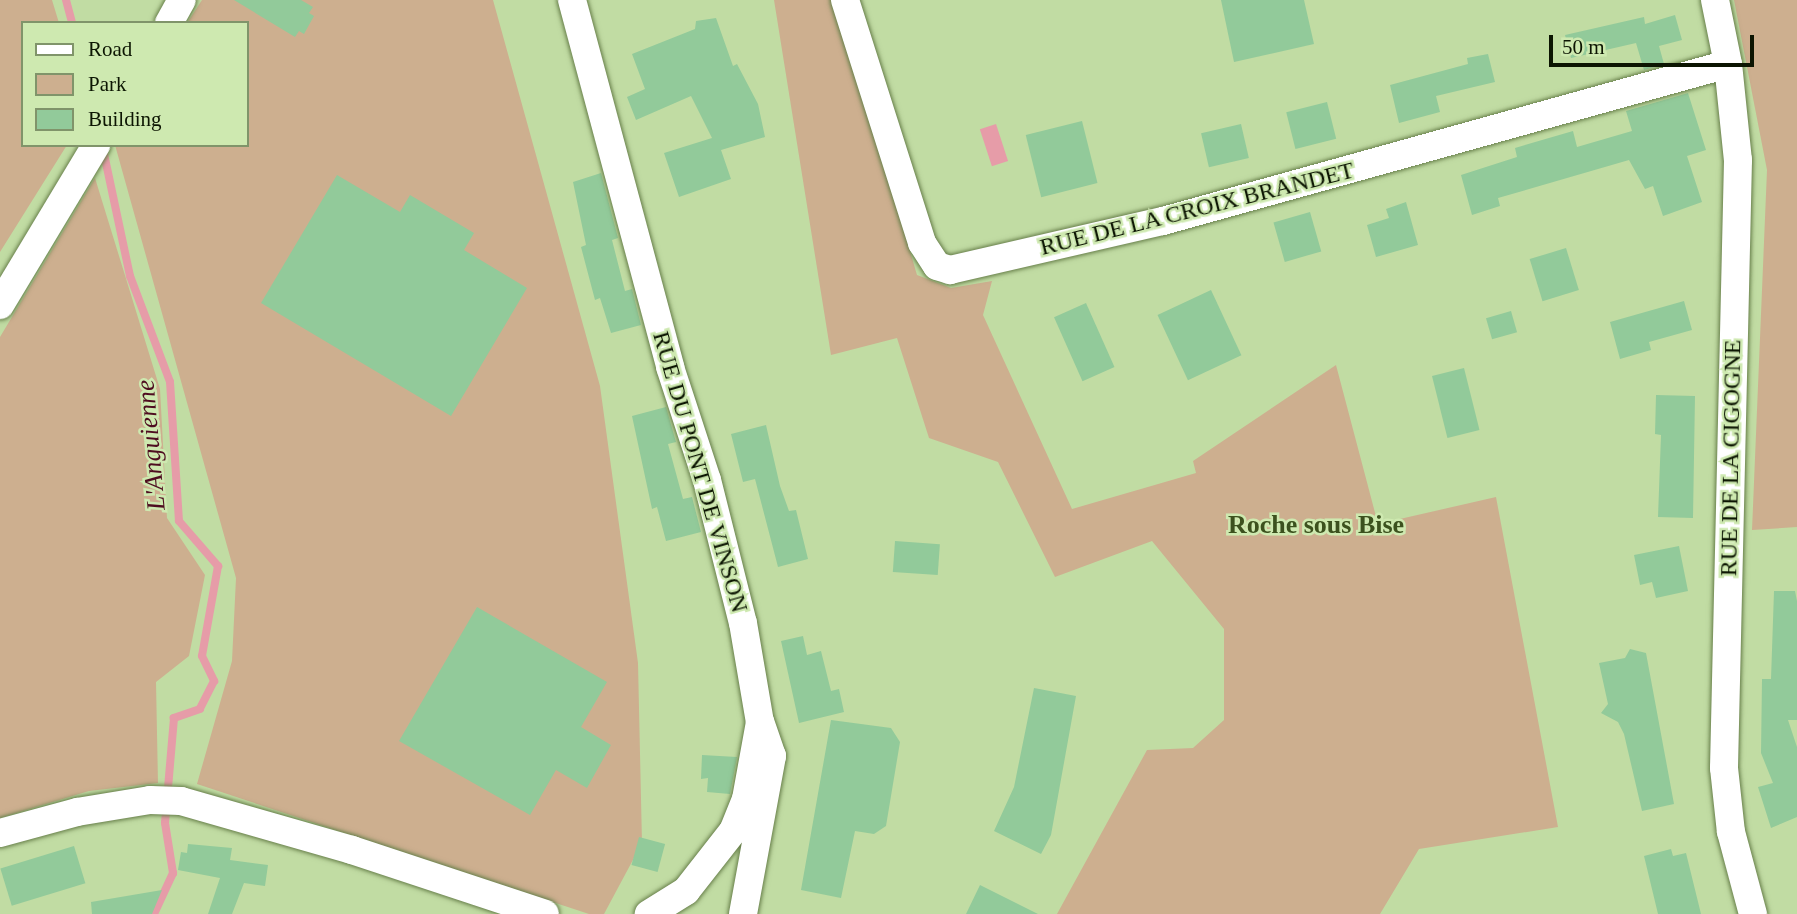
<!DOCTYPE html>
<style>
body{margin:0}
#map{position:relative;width:1797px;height:914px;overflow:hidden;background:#c1dca3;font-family:"Times New Roman",serif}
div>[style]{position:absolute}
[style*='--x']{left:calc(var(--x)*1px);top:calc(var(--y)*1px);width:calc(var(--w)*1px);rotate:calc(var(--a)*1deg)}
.green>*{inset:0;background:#cdaf8f}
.water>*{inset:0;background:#e69ca8;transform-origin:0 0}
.stream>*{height:8px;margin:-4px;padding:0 4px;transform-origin:4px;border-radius:4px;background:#e69ca8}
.building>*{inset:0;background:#92ca9a;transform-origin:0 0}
.roads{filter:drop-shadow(0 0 2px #677f4a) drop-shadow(0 0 2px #677f4a)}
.minor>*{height:28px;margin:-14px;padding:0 14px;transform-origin:14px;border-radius:14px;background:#fff}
span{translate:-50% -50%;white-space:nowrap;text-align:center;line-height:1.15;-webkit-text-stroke:5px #cee9b0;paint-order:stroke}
.street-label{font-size:24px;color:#0c1502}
.water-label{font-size:26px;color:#4e0d20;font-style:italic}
.neighbourhood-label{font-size:26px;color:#3c511e;font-weight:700}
.legend{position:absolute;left:21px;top:21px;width:228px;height:126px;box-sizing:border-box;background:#cee9b0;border:2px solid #80946a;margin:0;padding:9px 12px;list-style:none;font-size:21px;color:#0c1502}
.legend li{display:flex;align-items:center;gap:14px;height:35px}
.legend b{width:35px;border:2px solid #80946a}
.scale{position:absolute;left:1549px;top:35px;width:205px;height:32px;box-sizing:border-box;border:4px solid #0c1502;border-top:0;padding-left:9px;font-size:21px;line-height:24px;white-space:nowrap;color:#0c1502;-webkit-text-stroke:5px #cee9b0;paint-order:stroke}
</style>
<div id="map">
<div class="green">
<i style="clip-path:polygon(0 0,52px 0,59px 23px,23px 23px,23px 145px,67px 145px,0 252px)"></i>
<i style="clip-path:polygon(202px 0,493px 0,600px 386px,638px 663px,642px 843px,604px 914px,589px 914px,197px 784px,232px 661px,236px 578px,115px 145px,247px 145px,247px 23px,187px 23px)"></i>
<i style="clip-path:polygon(774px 0,836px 0,917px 275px,951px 288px,992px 281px,983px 315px,1072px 509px,1196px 473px,1193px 461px,1336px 365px,1378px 524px,1496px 497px,1558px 827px,1419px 849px,1380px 914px,1057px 914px,1147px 750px,1193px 748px,1224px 720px,1224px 629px,1152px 541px,1055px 577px,998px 462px,929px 438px,897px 338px,831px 355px)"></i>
<i style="clip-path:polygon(1734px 0,1797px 0,1797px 527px,1752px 530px,1767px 170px)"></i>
<i style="clip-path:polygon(95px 178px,160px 389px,167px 518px,205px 575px,189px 656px,156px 682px,158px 783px,89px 791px,0 818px,0 337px)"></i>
</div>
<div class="water">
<i style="left:996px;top:124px;width:39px;height:17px;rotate:72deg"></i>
</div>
<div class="stream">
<i style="--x:66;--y:0;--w:24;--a:75"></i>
<i style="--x:103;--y:149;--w:130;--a:78"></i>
<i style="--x:130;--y:276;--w:113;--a:69.3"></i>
<i style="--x:170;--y:382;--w:139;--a:86.3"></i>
<i style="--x:179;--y:521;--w:60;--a:49.1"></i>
<i style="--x:218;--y:566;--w:91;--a:100.1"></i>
<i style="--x:202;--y:656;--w:28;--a:64"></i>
<i style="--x:214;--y:681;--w:31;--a:117"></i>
<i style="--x:200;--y:709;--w:28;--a:161"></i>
<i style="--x:174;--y:718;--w:105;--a:94.9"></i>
<i style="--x:165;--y:823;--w:51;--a:80.9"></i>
<i style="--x:173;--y:873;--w:45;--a:114.9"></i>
</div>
<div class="building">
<i style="clip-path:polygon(234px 0,301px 0,313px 7px,309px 13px,314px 16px,304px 34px,299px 31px,295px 37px)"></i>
<i style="clip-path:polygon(1221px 0,1304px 0,1314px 44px,1234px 62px)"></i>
<i style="clip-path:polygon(1675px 15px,1682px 40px,1659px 46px,1664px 64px,1644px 70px,1636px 43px,1571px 58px,1565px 35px,1644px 17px,1645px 24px)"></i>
<i style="clip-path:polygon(716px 18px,733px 66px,737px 64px,758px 104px,765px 137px,721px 150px,731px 179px,679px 197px,664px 153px,712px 138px,691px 96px,636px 120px,627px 97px,645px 89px,632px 54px,695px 29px,696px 21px)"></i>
<i style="clip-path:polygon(1488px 54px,1495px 82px,1436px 96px,1440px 112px,1399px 123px,1390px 85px,1468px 64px,1467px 58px)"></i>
<i style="clip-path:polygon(1688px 93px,1706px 150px,1687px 156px,1702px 202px,1663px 216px,1653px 186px,1645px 189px,1629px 160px,1498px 198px,1500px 206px,1472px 215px,1461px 175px,1517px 157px,1515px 148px,1573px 131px,1577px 147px,1632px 131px,1626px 111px)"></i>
<i style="left:1327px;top:102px;width:38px;height:42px;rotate:76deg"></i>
<i style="left:1082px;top:121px;width:64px;height:58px;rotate:76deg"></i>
<i style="left:1241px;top:124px;width:35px;height:41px;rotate:77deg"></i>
<i style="clip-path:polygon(601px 173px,618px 238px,612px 240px,625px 291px,632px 289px,641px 325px,611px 333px,600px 298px,595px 300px,581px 247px,586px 245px,573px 182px)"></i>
<i style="clip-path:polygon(337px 175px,400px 212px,410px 195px,474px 233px,464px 250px,527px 288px,451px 416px,261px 303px)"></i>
<i style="clip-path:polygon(1406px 202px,1418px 245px,1376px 257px,1367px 225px,1389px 218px,1386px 209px)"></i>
<i style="left:1310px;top:212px;width:41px;height:38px;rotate:74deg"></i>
<i style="left:1566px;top:248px;width:44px;height:38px;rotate:73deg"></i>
<i style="left:1211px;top:290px;width:72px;height:59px;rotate:65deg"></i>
<i style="clip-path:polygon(1684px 301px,1692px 330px,1649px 342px,1651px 350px,1620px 359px,1610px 322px)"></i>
<i style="left:1086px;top:303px;width:70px;height:35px;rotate:66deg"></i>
<i style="left:1511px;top:311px;width:22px;height:26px;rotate:74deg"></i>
<i style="left:1464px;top:368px;width:64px;height:33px;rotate:76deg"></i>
<i style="clip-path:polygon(1656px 395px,1695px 396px,1693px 518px,1658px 517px,1661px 435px,1655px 434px)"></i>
<i style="clip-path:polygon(666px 407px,676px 442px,668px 444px,683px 499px,692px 497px,701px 532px,666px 541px,657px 507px,652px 509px,632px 416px)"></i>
<i style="clip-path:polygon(766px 425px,780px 486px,789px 511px,796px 510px,808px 559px,778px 567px,755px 479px,743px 482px,731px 434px)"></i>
<i style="left:895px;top:541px;width:45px;height:31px;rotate:4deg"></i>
<i style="clip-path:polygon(1679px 546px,1688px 591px,1656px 598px,1652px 582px,1640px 585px,1634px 555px)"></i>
<i style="clip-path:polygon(1774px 591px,1795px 591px,1797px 601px,1797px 720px,1788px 720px,1797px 747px,1797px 817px,1771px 828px,1758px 787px,1773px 783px,1761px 753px,1762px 679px,1771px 679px)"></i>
<i style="clip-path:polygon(477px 607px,607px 682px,581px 727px,611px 745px,587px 788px,556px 770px,530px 815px,399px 741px)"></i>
<i style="clip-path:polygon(803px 636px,807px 655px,821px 651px,831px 691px,839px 689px,844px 712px,799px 723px,781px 641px)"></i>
<i style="clip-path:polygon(1630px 649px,1646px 653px,1674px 804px,1642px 811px,1624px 734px,1618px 722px,1601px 713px,1608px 704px,1599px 663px,1625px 658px)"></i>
<i style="clip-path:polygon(1034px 688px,1076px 696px,1051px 835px,1041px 854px,994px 831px,1014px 787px)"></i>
<i style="clip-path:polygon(831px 720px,891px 728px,900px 742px,886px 826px,874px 834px,855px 831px,841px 898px,801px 890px)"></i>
<i style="clip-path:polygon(702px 755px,737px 757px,730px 794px,707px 792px,708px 778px,701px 779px)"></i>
<i style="left:639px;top:837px;width:27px;height:29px;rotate:15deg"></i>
<i style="clip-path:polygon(188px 844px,232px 848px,230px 860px,268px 865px,265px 886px,244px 883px,232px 914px,208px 914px,220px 878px,178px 870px,181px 852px,187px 853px)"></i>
<i style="left:74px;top:846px;width:39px;height:77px;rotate:73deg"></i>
<i style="clip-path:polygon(1671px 849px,1673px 856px,1686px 853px,1701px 914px,1658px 914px,1644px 856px)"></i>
<i style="clip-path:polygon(980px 885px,1038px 914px,966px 914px)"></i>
<i style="clip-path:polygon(162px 890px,152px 914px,92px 914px,91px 902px)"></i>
</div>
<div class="roads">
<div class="minor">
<i style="--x:572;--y:0;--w:380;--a:75"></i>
<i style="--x:670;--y:367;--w:119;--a:71.9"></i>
<i style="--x:707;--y:480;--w:147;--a:75.9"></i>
<i style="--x:743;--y:623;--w:100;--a:80.3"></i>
<i style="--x:760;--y:722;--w:78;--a:100.3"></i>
<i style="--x:746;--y:799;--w:35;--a:112"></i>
<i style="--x:733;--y:831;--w:76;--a:128.1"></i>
<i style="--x:686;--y:891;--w:44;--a:148.1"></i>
<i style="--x:845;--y:0;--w:255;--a:72.4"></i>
<i style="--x:922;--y:243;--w:27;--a:57"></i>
<i style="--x:937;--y:266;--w:14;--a:17"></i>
<i style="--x:950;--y:270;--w:219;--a:-13"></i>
<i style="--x:1163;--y:221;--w:586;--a:-15.53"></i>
<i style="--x:1715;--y:0;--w:65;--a:78.5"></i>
<i style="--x:1728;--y:64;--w:97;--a:84.1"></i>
<i style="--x:1738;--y:160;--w:608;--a:91.32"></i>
<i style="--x:1724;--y:768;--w:64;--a:83.8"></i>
<i style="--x:1731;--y:832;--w:85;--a:75"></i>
<i style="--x:169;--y:23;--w:26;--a:-61"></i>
<i style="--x:0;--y:305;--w:187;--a:-59"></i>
<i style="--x:0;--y:833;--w:80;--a:-15.3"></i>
<i style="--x:77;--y:812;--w:74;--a:-9.3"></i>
<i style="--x:150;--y:800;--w:31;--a:2"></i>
<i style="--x:181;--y:801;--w:178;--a:16"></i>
<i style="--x:352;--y:850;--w:203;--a:18.3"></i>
<i style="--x:743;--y:914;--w:161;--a:-79.6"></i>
<i style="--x:772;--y:756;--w:36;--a:-109"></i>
</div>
</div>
<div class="street-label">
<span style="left:1197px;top:209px;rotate:-14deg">RUE DE LA CROIX BRANDET</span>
<span style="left:1731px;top:458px;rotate:-89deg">RUE DE LA CIGOGNE</span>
<span style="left:700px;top:472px;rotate:74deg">RUE DU PONT DE VINSON</span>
</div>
<div class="water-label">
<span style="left:151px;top:445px;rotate:-95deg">L'Anguienne</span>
</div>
<div class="neighbourhood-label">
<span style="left:1316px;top:525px">Roche sous Bise</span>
</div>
<ul class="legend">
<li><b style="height:9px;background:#fff"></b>Road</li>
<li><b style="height:19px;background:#cdaf8f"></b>Park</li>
<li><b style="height:19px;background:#92ca9a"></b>Building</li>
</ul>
<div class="scale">50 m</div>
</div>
